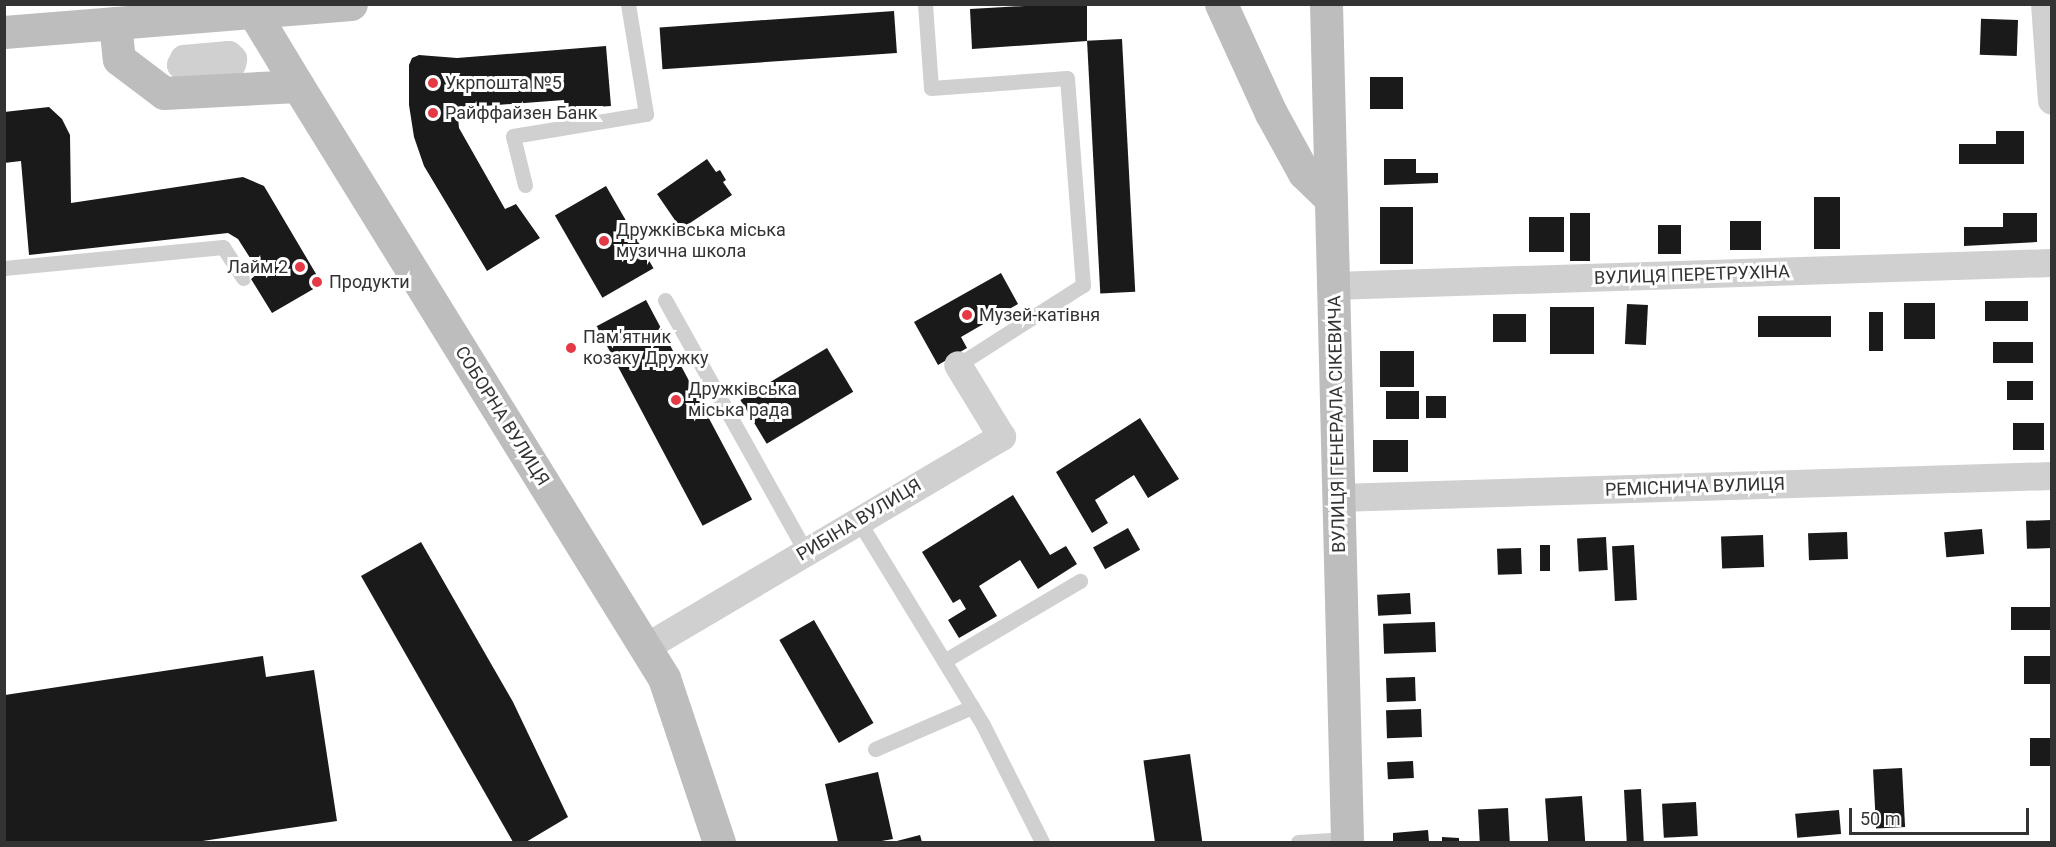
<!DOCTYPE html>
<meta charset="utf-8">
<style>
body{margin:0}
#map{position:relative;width:2056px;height:847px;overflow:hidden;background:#fff;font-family:Roboto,sans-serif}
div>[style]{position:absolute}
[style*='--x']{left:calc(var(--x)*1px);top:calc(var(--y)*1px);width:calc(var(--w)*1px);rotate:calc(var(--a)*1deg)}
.building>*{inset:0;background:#1a1a1a;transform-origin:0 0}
.lane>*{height:15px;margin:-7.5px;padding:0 7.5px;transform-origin:7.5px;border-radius:7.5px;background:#d0d0d0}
.street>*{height:28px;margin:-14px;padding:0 14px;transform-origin:14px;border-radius:14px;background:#d0d0d0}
.secondary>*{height:33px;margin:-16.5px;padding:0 16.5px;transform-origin:16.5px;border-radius:16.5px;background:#bdbdbd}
.dots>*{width:16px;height:16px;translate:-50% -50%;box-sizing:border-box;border:3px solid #fff;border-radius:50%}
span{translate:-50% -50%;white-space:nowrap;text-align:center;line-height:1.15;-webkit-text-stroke:6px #fff;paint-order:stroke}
.poi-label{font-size:18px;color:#333}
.left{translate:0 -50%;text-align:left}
.right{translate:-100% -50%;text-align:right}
.street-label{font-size:18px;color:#333}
.frame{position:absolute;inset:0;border:6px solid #333;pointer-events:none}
.scale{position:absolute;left:1849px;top:808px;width:180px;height:27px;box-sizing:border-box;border:3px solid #333;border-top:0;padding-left:8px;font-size:18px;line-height:21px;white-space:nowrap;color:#333;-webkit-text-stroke:4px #fff;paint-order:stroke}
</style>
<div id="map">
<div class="building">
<i style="clip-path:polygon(1060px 4px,1087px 4px,1087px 41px,972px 49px,970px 9px)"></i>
<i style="left:894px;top:11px;width:42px;height:235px;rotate:86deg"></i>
<i style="left:2018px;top:20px;width:36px;height:37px;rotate:92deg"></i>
<i style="left:1122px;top:39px;width:253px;height:35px;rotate:87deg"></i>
<i style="clip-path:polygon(606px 46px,611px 106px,565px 109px,564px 100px,457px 108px,459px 128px,505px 209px,516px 204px,540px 238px,487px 271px,424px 166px,414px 137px,409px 105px,409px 65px,412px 58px,419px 55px,457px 58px)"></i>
<i style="left:1370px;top:77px;width:33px;height:32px"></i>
<i style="clip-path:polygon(49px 107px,62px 119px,70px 135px,71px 203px,243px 177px,264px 186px,322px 284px,272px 313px,251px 279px,259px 272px,238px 239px,228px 233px,29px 255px,21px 161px,4px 163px,4px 112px)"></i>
<i style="clip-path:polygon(1996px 131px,2024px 131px,2024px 164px,1959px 164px,1959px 144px,1996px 144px)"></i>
<i style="clip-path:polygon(707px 159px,716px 172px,720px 170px,726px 180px,723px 182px,732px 195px,681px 229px,657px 194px)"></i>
<i style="clip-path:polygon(1384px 159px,1416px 159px,1416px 173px,1438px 173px,1438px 183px,1384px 185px)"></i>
<i style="left:606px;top:186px;width:95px;height:59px;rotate:60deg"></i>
<i style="left:1814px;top:197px;width:26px;height:52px"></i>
<i style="left:1380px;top:207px;width:33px;height:57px"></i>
<i style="left:1570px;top:213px;width:20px;height:48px"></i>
<i style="clip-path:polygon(2003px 213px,2037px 213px,2037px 242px,1964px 246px,1964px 227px,2003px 227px)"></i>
<i style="left:1529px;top:217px;width:35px;height:35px"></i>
<i style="left:1730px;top:221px;width:31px;height:29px"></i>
<i style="left:1658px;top:225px;width:23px;height:29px"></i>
<i style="clip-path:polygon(1001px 273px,1018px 304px,961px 337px,967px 348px,938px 365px,914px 322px)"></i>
<i style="left:646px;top:300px;width:226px;height:56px;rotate:62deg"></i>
<i style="left:1985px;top:301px;width:43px;height:20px"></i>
<i style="left:1904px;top:303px;width:31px;height:36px"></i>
<i style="left:1627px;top:304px;width:21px;height:40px;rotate:3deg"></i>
<i style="left:1550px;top:307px;width:44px;height:47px"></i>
<i style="left:1869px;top:312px;width:14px;height:39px"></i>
<i style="left:1526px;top:314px;width:28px;height:33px;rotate:90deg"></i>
<i style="left:1758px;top:316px;width:73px;height:21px"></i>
<i style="left:1993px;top:342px;width:40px;height:21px"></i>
<i style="left:827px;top:348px;width:51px;height:101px;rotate:59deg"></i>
<i style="left:1380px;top:351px;width:34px;height:36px"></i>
<i style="left:2007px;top:381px;width:26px;height:19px"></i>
<i style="left:1386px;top:391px;width:33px;height:28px"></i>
<i style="left:1426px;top:396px;width:20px;height:22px"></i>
<i style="clip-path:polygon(1140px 418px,1179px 479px,1148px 498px,1134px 475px,1095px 500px,1108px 523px,1092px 533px,1056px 472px)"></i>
<i style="left:2044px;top:423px;width:27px;height:31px;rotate:90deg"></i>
<i style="left:1373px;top:440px;width:35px;height:32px"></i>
<i style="clip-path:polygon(1013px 495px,1050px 555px,1066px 546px,1077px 564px,1038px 589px,1020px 560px,979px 586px,997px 616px,959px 638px,948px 620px,966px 609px,960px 599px,953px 603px,922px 552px)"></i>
<i style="left:2051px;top:520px;width:28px;height:25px;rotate:88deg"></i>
<i style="left:1128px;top:528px;width:25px;height:40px;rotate:61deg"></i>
<i style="left:1982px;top:529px;width:25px;height:38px;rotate:85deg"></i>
<i style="left:1847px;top:532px;width:27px;height:39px;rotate:88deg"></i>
<i style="left:1763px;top:535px;width:32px;height:42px;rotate:88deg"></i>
<i style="left:1606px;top:537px;width:33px;height:29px;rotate:87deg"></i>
<i style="clip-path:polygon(421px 542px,513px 702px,568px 817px,526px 842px,513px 842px,361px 576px)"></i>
<i style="left:1540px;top:545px;width:10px;height:26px"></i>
<i style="left:1634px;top:545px;width:55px;height:22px;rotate:87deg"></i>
<i style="left:1521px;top:548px;width:26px;height:24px;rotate:88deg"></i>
<i style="left:1410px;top:593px;width:21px;height:33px;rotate:87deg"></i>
<i style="left:2052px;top:607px;width:23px;height:41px;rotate:90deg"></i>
<i style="left:814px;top:620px;width:119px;height:40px;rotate:60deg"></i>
<i style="left:1435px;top:622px;width:30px;height:52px;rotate:88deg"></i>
<i style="clip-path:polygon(263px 656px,266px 677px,314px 670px,337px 821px,196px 842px,5px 842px,5px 695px)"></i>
<i style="left:2052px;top:656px;width:28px;height:28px;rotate:90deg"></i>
<i style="left:1415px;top:677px;width:24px;height:29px;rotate:88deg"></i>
<i style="left:1421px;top:709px;width:28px;height:35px;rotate:88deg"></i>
<i style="left:2052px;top:738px;width:28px;height:22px;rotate:90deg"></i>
<i style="left:1190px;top:754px;width:89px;height:47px;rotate:82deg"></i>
<i style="left:1413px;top:761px;width:17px;height:26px;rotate:87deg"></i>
<i style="left:1902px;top:768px;width:59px;height:29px;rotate:87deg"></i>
<i style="clip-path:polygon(878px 772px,893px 839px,876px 842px,838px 842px,825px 784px)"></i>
<i style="left:1641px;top:789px;width:52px;height:17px;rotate:87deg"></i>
<i style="left:1582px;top:796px;width:46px;height:37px;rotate:86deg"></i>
<i style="left:1696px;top:802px;width:34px;height:34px;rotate:87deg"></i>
<i style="left:1508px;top:808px;width:34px;height:30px;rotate:87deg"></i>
<i style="left:1839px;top:810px;width:24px;height:44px;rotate:85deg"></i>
<i style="clip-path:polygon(1428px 830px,1429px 842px,1393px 842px,1393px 833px)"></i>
<i style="clip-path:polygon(920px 835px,922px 842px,893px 842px)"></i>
<i style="clip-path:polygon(1442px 837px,1459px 838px,1459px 842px,1442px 842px)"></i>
</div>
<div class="lane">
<i style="--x:925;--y:4;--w:84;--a:85.9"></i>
<i style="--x:931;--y:88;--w:136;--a:-4.2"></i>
<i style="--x:1067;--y:78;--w:208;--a:85.6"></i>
<i style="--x:1083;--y:285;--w:148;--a:147.4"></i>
<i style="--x:525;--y:185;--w:50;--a:-103.8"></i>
<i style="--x:513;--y:136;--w:135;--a:-9.4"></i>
<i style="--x:646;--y:114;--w:111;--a:-99.3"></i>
<i style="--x:4;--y:268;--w:220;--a:-5.5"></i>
<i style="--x:223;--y:247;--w:37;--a:57"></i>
<i style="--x:665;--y:300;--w:289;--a:60.8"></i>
<i style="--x:858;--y:520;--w:240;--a:58.6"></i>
<i style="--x:983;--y:725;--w:131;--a:63.2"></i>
<i style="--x:944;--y:661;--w:158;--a:-30.5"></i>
<i style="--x:875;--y:749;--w:106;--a:-23.4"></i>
<i style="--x:1298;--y:842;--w:49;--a:-3.5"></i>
</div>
<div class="street">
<i style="--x:2045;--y:4;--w:97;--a:85.9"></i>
<i style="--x:229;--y:55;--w:6;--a:45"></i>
<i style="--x:233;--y:59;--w:5;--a:101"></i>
<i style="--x:232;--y:64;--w:47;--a:175.1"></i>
<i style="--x:185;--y:68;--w:5;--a:-143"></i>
<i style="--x:181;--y:65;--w:7;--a:-63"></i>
<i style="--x:184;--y:59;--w:45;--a:-5.1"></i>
<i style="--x:1333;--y:286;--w:719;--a:-1.83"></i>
<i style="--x:1338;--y:498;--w:714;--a:-1.76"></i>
<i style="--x:645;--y:648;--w:415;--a:-30.6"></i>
<i style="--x:1002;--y:437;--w:84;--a:-121.4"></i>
</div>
<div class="secondary">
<i style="--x:253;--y:4;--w:9;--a:84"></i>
<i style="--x:254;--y:13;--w:85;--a:58.9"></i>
<i style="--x:298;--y:86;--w:696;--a:58.27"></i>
<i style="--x:664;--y:678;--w:173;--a:71.5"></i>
<i style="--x:1221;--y:4;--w:120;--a:65.4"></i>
<i style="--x:1271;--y:113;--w:68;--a:61.2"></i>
<i style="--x:1304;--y:173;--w:37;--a:44"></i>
<i style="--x:1326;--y:4;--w:838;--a:88.56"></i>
<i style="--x:115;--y:23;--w:36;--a:84"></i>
<i style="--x:119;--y:59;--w:56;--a:37.1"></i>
<i style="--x:164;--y:93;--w:134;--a:-3"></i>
<i style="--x:4;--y:32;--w:348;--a:-4.6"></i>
</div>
<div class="dots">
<i style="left:433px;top:83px;background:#e63946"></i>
<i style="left:433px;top:113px;background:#e63946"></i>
<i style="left:604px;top:241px;background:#e63946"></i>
<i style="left:300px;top:267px;background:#e63946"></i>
<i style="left:317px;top:282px;background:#e63946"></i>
<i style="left:967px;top:315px;background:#e63946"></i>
<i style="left:571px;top:348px;background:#e63946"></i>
<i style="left:676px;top:400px;background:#e63946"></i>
</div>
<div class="poi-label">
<span class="left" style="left:445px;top:83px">Укрпошта №5</span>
<span class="left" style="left:445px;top:113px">Райффайзен Банк</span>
<span class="left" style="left:616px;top:241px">Дружківська міська<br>музична школа</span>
<span class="right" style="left:288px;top:267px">Лайм 2</span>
<span class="left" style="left:329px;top:282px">Продукти</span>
<span class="left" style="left:979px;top:315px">Музей-катівня</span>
<span class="left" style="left:583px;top:348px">Пам'ятник<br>козаку Дружку</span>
<span class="left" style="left:688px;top:400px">Дружківська<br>міська рада</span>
</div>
<div class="street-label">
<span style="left:1692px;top:275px;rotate:-2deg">ВУЛИЦЯ ПЕРЕТРУХІНА</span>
<span style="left:502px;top:416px;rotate:58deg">СОБОРНА ВУЛИЦЯ</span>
<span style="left:1337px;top:424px;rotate:-91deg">ВУЛИЦЯ ГЕНЕРАЛА СІКЕВИЧА</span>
<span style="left:1695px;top:487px;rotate:-2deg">РЕМІСНИЧА ВУЛИЦЯ</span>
<span style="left:859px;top:520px;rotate:-31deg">РИБІНА ВУЛИЦЯ</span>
</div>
<div class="frame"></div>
<div class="scale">50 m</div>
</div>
